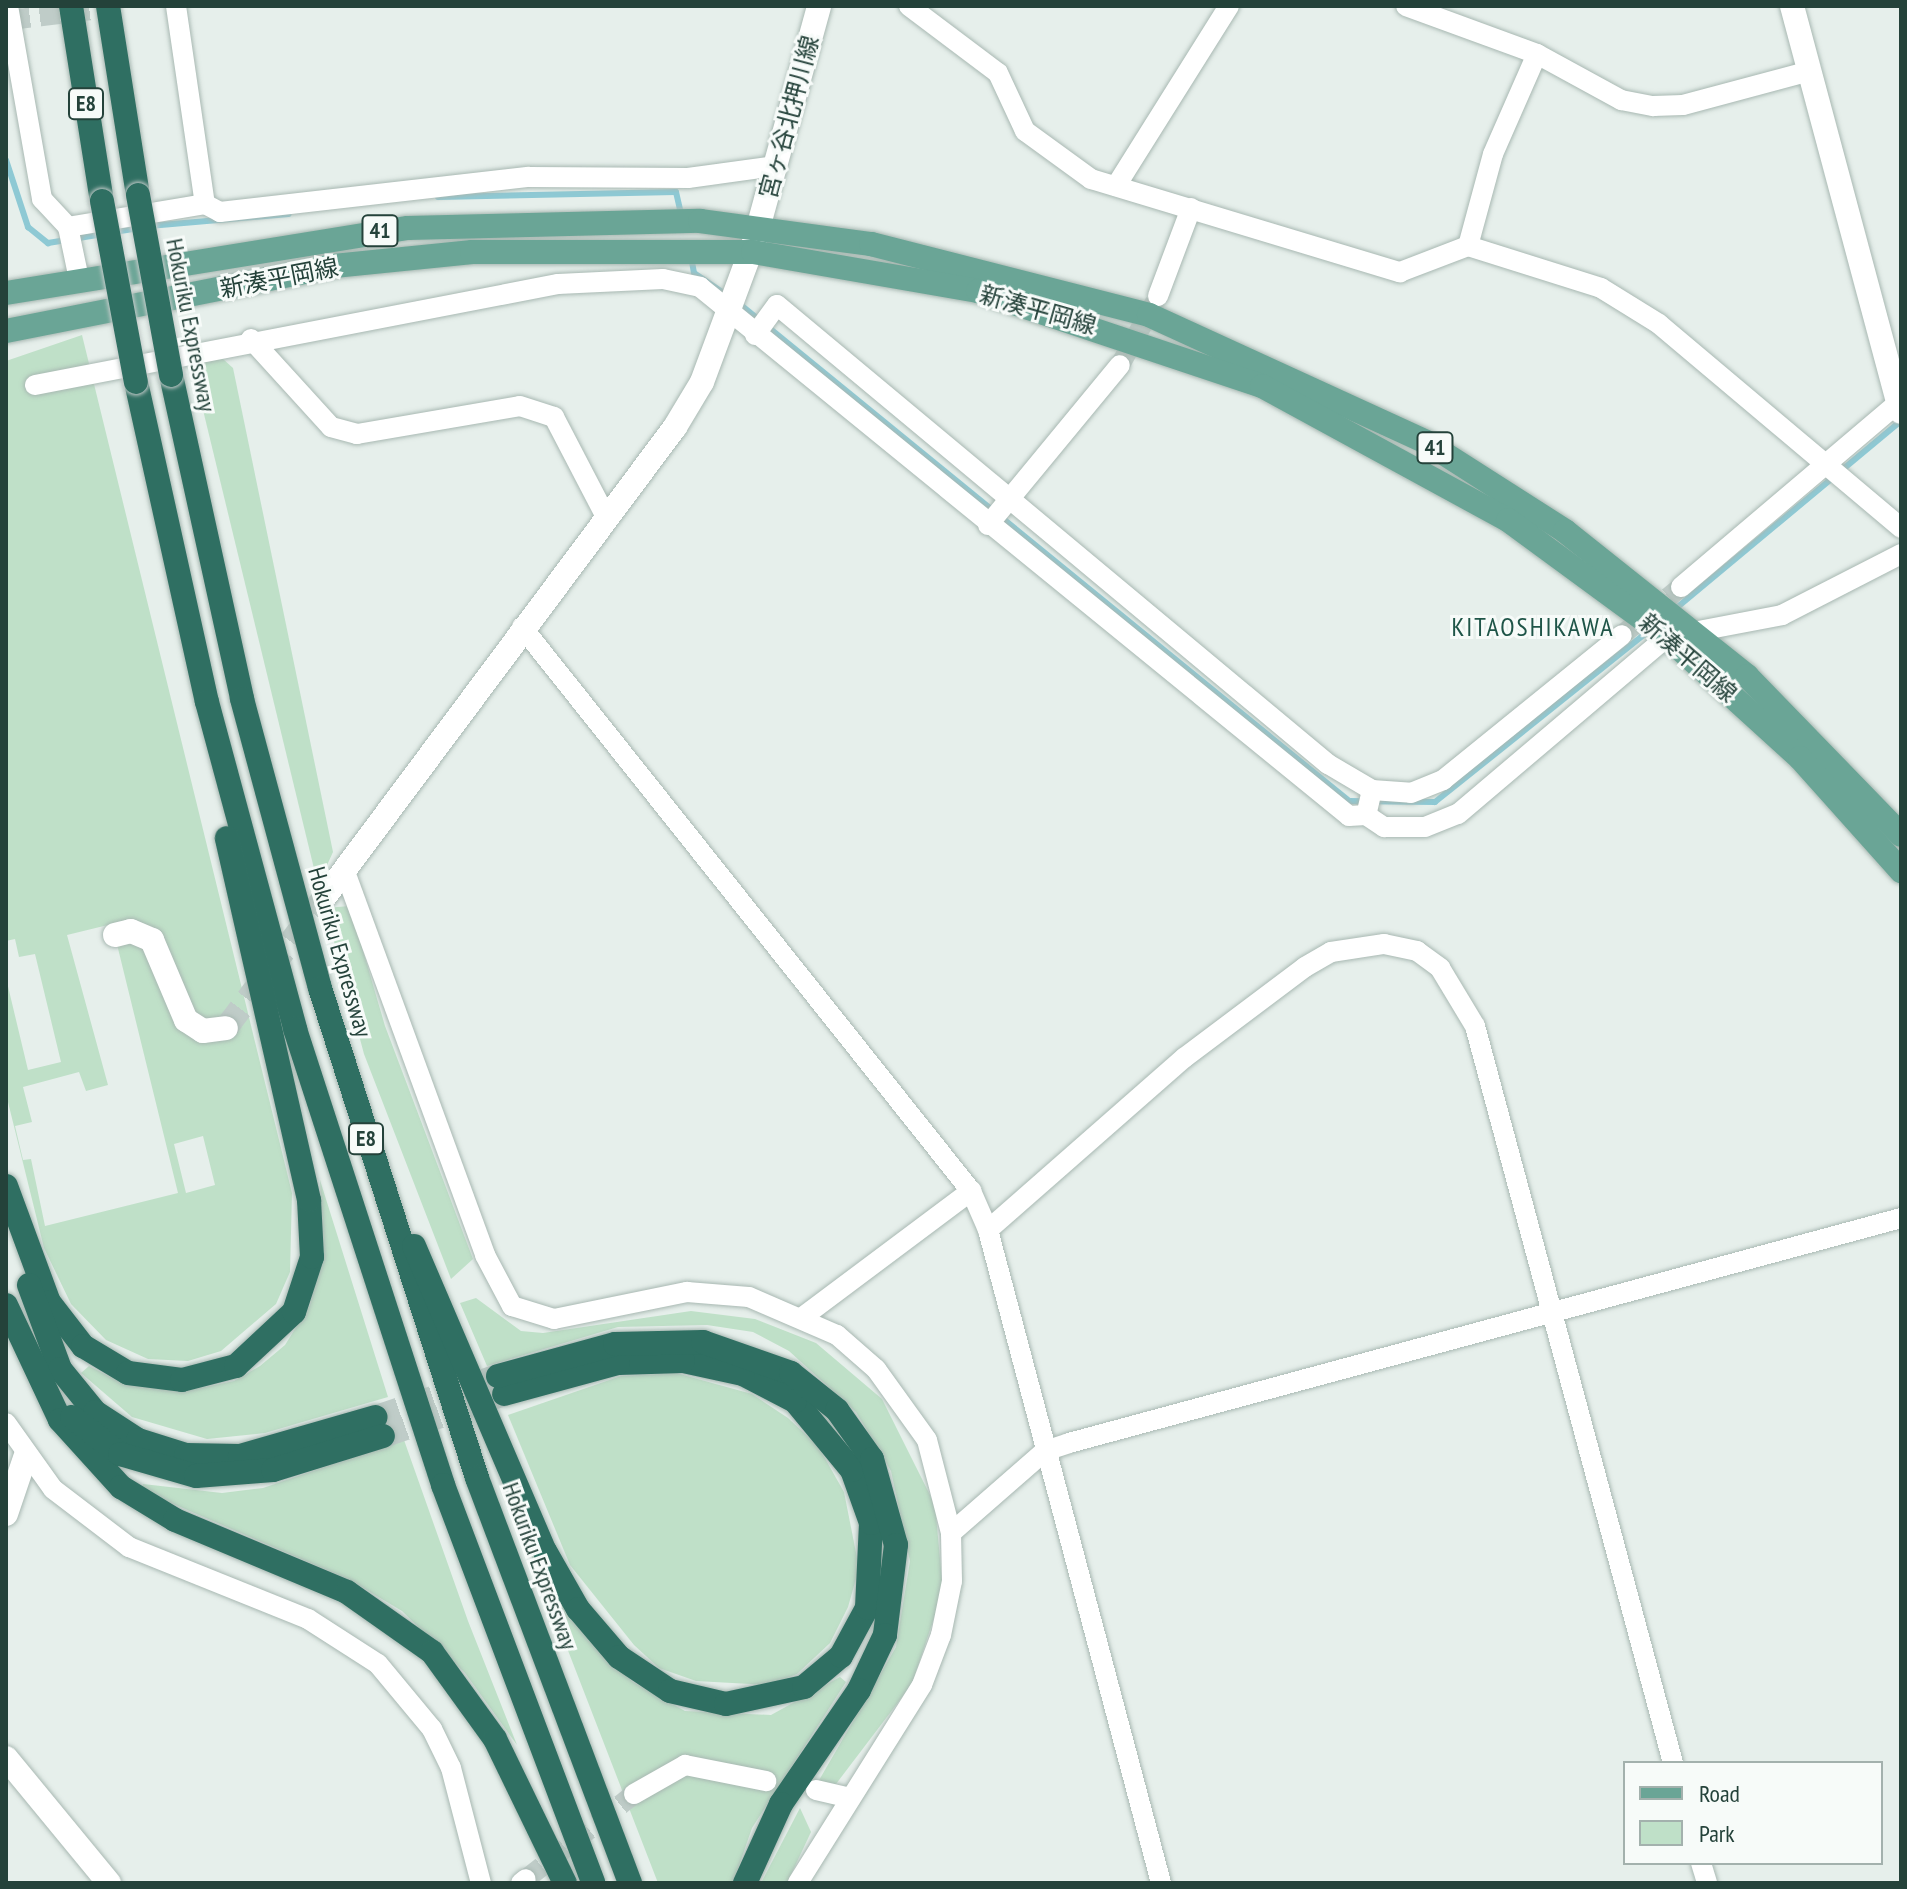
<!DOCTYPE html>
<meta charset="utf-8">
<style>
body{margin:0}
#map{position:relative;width:1907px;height:1889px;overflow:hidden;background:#e6efeb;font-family:"PT Sans Narrow","Noto Sans JP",sans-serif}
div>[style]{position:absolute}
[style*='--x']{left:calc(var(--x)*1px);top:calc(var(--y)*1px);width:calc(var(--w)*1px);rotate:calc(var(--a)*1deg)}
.green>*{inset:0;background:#bfe0c8}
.stream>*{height:6px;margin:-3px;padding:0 3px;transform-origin:3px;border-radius:3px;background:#8ec9d4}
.minor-tunnel>*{height:20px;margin-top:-10px;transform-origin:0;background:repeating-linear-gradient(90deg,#bfccc8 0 20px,transparent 0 30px)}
.tertiary-tunnel>*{height:24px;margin-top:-12px;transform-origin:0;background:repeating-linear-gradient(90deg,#bfccc8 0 24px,transparent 0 36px)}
.motorway-tunnel>*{height:24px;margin-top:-12px;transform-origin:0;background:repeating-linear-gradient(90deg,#bfccc8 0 24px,transparent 0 36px)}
.roads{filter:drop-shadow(0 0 2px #a8b8b2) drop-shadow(0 0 2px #a8b8b2)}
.minor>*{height:20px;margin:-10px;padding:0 10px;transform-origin:10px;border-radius:10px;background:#fff}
.tertiary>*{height:24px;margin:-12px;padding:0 12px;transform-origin:12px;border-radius:12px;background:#fff}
.secondary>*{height:24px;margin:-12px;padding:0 12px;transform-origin:12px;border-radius:12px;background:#fff}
.primary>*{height:24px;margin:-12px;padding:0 12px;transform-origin:12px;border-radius:12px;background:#6aa596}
.motorway>*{height:24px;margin:-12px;padding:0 12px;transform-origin:12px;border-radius:12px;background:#2f6f62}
.bridges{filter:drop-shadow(0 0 2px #c2cac8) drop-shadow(0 0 2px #c2cac8)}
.motorway-bridge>*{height:24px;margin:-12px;padding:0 12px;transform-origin:12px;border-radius:12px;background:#2f6f62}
span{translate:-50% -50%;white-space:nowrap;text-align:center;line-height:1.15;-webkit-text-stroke:6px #f7fbf9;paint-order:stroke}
.shield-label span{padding:2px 6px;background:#f7fbf9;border:2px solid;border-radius:6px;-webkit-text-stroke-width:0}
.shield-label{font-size:22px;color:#24423a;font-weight:700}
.street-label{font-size:24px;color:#24423a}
.neighbourhood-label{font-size:26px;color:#1f5548;letter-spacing:2px}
.frame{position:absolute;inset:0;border:8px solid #24423a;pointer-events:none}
.legend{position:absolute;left:1623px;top:1761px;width:260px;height:104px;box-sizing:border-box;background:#f7fbf9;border:2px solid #a3b1ad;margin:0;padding:10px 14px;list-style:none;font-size:24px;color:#24423a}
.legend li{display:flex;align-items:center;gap:16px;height:40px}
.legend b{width:40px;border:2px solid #a3b1ad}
</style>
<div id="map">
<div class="green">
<i style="clip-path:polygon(evenodd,82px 335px,292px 1193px,290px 1272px,276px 1304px,221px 1351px,188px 1361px,148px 1359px,106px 1340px,71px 1304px,44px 1248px,6px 1094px,6px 978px,28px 1070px,61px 1062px,35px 954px,19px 957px,15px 939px,6px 941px,6px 361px,82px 335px,112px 924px,178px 1193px,45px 1226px,31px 1159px,23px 1160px,15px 1126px,32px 1122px,23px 1087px,79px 1072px,86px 1091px,108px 1085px,67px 935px,112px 924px,82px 335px,203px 1136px,215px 1185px,186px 1193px,174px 1144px,203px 1136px)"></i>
<i style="clip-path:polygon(199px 359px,223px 359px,233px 368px,333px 852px,318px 885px,196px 381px)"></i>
<i style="clip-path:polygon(350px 906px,385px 1026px,473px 1259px,451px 1279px,364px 1054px,325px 908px)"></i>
<i style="clip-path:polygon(320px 1180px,388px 1397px,265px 1433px,207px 1439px,132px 1417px,81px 1373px,89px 1366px,118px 1381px,180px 1392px,234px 1381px,260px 1366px,285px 1345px,310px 1305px,323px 1245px)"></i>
<i style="clip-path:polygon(476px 1298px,521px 1331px,543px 1333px,691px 1311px,755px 1319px,816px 1343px,882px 1399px,935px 1505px,943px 1591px,912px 1684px,836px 1784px,818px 1782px,896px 1647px,910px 1561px,891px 1471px,856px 1412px,789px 1351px,753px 1332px,707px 1325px,618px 1327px,487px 1366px,460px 1303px)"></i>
<i style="clip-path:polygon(676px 1373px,752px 1394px,788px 1418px,818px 1446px,844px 1492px,859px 1568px,848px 1607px,830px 1643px,797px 1674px,769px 1685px,696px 1681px,659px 1668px,634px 1645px,570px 1565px,508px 1415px,621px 1376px)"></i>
<i style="clip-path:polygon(404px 1440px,468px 1621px,517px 1745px,465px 1673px,402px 1611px,350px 1580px,141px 1490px,143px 1484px,222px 1493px,263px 1488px)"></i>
<i style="clip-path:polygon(526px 1542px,595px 1647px,633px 1682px,685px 1711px,771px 1715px,840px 1677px,846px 1682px,752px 1828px,733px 1883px,658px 1883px)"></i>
<i style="clip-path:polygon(800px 1808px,811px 1832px,787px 1883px,761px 1883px)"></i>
</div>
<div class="stream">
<i style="--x:6;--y:160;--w:71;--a:71.8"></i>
<i style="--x:28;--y:227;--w:26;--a:39"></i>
<i style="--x:48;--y:243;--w:56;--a:-9.3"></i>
<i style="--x:438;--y:197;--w:238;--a:-1.2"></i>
<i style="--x:676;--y:192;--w:27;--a:77"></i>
<i style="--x:149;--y:226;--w:140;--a:-4.9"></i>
<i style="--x:114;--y:232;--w:24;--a:-9"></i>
<i style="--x:691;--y:256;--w:17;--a:80"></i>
<i style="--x:694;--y:273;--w:40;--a:34"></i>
<i style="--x:736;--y:301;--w:791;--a:39.2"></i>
<i style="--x:1349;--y:801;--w:86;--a:0.7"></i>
<i style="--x:1435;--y:802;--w:275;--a:-38.7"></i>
<i style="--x:1674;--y:610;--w:295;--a:-39.8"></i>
</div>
<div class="minor-tunnel">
<i style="--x:10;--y:20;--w:115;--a:-7"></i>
<i style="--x:1120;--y:365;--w:72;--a:-60.9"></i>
<i style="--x:1622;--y:635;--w:76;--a:-39.1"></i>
<i style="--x:526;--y:1879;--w:137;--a:-38.2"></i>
</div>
<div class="tertiary-tunnel">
<i style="--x:226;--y:1028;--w:166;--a:-53.1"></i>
</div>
<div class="motorway-tunnel">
<i style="--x:376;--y:1417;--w:129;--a:-18.6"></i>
<i style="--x:383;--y:1436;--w:128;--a:-19.1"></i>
</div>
<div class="roads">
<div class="minor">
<i style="--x:8;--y:6;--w:196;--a:80"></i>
<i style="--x:42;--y:199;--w:38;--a:47"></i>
<i style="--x:68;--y:227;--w:53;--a:78.1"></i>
<i style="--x:176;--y:6;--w:200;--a:81.7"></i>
<i style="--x:205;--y:204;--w:17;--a:28"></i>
<i style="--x:220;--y:212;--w:311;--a:-6.5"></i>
<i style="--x:529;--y:177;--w:159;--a:0.4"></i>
<i style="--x:688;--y:178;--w:89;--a:-7.8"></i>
<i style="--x:909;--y:6;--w:111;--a:37"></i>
<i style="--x:998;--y:73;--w:64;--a:65"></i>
<i style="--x:1025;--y:131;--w:82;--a:36"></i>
<i style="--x:1091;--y:179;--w:323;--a:16.8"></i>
<i style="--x:1400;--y:272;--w:73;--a:-20.9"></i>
<i style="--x:1468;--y:246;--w:139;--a:17.5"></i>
<i style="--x:1601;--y:288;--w:68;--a:31.8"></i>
<i style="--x:1659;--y:324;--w:317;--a:40.1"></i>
<i style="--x:1406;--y:6;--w:140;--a:20.1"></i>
<i style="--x:1537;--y:54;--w:96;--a:28.7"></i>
<i style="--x:1621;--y:100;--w:33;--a:11"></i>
<i style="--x:1653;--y:106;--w:30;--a:-2"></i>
<i style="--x:1683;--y:105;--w:131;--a:-15"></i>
<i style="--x:1116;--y:186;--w:213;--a:-57.9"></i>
<i style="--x:68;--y:227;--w:139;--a:-9.5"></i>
<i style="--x:1468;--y:246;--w:95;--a:-74.8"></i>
<i style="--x:1493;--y:154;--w:109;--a:-66.3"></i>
<i style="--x:1158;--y:296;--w:94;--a:-69.4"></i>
<i style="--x:755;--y:335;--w:37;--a:-54"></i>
<i style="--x:777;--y:305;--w:717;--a:39.8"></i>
<i style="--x:1328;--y:764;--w:51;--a:30.6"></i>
<i style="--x:1372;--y:790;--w:26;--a:103"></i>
<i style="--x:251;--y:339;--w:119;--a:47.7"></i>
<i style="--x:331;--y:427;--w:27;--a:15"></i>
<i style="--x:357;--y:434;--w:165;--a:-9.7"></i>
<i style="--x:520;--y:406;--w:36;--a:18"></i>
<i style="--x:554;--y:417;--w:113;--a:62.5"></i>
<i style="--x:35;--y:385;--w:533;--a:-10.93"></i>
<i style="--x:558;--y:284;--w:105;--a:-2.7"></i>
<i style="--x:663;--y:279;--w:38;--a:12"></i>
<i style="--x:700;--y:287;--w:837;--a:39.18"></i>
<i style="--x:1349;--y:816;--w:17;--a:-3"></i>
<i style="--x:1366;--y:815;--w:22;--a:34"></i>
<i style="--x:1384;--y:827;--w:41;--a:0"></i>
<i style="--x:1425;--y:827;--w:35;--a:-22"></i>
<i style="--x:1458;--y:814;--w:274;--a:-40.3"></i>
<i style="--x:1667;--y:637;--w:117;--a:-10.8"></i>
<i style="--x:1782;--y:615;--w:134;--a:-27.1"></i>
<i style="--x:988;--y:525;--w:207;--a:-50.5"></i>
<i style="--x:1681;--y:587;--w:285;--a:-40.3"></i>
<i style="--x:522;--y:627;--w:721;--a:51.48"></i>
<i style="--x:971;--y:1191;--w:43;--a:66.4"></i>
<i style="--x:988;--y:1230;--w:676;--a:75.16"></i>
<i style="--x:1372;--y:790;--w:39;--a:4"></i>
<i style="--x:1411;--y:793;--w:35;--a:-22"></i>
<i style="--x:1443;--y:780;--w:230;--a:-39"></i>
<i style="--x:344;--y:869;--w:411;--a:69.9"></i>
<i style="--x:485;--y:1255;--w:58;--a:62.1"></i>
<i style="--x:512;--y:1306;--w:44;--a:17.2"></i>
<i style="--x:554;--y:1319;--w:136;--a:-11.5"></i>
<i style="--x:687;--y:1292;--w:62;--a:4.6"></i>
<i style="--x:749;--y:1297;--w:96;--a:23.4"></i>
<i style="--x:837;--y:1335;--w:52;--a:41.1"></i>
<i style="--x:876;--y:1369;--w:87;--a:54.3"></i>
<i style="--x:927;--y:1440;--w:96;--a:75.5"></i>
<i style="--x:951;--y:1533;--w:48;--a:88.8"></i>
<i style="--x:952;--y:1581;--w:55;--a:101.5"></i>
<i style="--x:941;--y:1635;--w:53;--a:110.8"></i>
<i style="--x:922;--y:1685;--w:234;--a:122.1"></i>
<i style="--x:988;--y:1230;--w:261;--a:-41.3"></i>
<i style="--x:1184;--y:1058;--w:151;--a:-36.9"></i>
<i style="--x:1305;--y:967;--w:30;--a:-30"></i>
<i style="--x:1331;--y:952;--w:54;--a:-8.6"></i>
<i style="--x:1384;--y:944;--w:34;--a:12"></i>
<i style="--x:1417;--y:951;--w:29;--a:36"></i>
<i style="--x:1440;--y:968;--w:68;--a:58.9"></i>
<i style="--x:1475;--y:1026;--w:763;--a:74.96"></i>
<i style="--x:804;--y:1316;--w:209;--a:-36.8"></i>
<i style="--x:6;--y:1423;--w:81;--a:54.5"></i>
<i style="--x:53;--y:1489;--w:96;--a:37.3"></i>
<i style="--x:129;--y:1547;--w:193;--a:21.9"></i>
<i style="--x:308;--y:1619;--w:83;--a:32.7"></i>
<i style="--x:378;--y:1664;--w:85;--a:50.3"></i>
<i style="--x:432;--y:1729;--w:43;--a:64"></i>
<i style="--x:451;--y:1768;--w:119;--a:75.4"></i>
<i style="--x:951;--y:1533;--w:125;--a:-41.1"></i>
<i style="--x:1045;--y:1451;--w:25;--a:-18"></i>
<i style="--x:1069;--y:1443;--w:862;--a:-15.13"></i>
<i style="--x:816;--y:1790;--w:31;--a:13"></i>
<i style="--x:634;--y:1794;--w:59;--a:-29.6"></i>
<i style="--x:685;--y:1765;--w:83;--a:11.2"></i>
<i style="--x:1701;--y:1863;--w:21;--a:73"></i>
<i style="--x:521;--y:1883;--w:6;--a:-39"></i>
</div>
<div class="tertiary">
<i style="--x:1792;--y:6;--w:420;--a:75"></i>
<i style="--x:326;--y:895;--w:584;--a:-53.29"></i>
<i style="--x:675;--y:427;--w:52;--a:-59"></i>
<i style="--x:702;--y:382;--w:158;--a:-69.6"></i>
<i style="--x:115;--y:935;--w:16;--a:-14"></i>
<i style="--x:131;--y:931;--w:23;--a:23"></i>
<i style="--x:152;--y:940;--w:87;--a:67"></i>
<i style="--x:186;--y:1020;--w:20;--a:33"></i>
<i style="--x:203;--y:1031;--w:23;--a:-7"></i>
<i style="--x:6;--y:1514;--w:62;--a:-71.3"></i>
<i style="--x:6;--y:1758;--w:162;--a:50.5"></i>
</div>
<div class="secondary">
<i style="--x:758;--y:228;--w:230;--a:-74.6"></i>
</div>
<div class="primary">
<i style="--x:6;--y:293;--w:407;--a:-9.2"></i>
<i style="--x:408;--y:228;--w:292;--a:-1.4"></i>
<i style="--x:700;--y:221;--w:173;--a:7.7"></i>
<i style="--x:871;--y:244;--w:287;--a:14.3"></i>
<i style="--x:1149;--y:315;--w:305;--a:24.6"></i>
<i style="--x:1426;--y:442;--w:165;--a:32.6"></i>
<i style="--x:1565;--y:531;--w:233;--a:38.5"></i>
<i style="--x:1747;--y:676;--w:221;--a:45.9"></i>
<i style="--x:6;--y:331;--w:334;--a:-11.2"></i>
<i style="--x:334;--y:266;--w:139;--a:-5.8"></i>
<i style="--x:472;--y:252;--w:281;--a:0"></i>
<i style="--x:753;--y:252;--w:228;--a:9.8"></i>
<i style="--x:978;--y:291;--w:299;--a:18.5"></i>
<i style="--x:1262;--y:386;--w:280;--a:28.6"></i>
<i style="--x:1508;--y:520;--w:197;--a:36.3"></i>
<i style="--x:1667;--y:637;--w:180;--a:42.3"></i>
<i style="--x:1800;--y:758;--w:152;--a:48.2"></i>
</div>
<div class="motorway">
<i style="--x:71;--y:6;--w:197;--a:81"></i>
<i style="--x:108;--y:6;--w:191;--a:81"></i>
<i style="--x:171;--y:375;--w:332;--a:77.6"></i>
<i style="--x:242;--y:699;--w:299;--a:74.9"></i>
<i style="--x:320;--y:988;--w:515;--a:72.23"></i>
<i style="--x:477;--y:1478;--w:433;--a:69.3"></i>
<i style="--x:136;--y:382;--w:328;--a:77.5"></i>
<i style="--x:207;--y:702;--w:339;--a:74.9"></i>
<i style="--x:295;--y:1029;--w:479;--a:72"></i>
<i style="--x:443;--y:1485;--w:425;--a:69.3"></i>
<i style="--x:6;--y:1186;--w:124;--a:69.7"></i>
<i style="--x:49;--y:1302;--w:56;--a:52.3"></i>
<i style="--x:83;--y:1346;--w:52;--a:31"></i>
<i style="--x:128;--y:1373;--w:54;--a:7.4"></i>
<i style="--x:182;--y:1380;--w:56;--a:-14.5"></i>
<i style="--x:236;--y:1366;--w:79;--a:-43"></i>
<i style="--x:294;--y:1312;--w:58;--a:-71.9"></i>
<i style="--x:312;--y:1257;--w:57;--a:-93"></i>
<i style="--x:309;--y:1200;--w:371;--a:-102.8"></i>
<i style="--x:414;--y:1246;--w:332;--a:66.8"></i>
<i style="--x:545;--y:1551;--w:67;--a:60.4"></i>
<i style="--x:578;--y:1609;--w:63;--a:49.5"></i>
<i style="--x:619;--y:1657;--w:61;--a:33.7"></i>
<i style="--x:670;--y:1691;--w:57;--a:13.1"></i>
<i style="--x:726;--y:1704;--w:80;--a:-12.3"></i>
<i style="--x:804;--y:1687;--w:48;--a:-40"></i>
<i style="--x:841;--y:1656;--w:55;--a:-61.6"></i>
<i style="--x:867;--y:1608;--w:85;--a:-87.3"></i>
<i style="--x:871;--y:1523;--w:56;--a:-109.7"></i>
<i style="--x:852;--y:1470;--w:89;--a:-129.6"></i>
<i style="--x:795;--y:1401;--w:59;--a:-152.6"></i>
<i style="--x:743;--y:1374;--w:61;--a:-167.8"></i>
<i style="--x:683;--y:1361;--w:65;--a:178.2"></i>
<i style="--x:618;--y:1363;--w:118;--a:164.8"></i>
<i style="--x:29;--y:1285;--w:90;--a:69.7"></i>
<i style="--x:60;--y:1369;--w:55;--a:50.9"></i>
<i style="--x:95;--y:1412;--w:51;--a:33.1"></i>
<i style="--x:138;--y:1440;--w:50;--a:17.4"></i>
<i style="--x:186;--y:1455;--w:54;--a:1.1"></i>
<i style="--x:240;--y:1456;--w:141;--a:-16"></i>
<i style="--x:6;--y:1305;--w:127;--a:64.8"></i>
<i style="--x:60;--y:1420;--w:91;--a:47.7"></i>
<i style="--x:121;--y:1487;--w:63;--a:31.4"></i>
<i style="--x:175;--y:1520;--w:186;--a:22.7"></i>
<i style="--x:347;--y:1592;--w:104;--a:35.2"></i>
<i style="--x:432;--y:1652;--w:107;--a:54.1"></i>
<i style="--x:495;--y:1739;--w:160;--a:64.1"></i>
<i style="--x:498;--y:1376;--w:121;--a:-15.3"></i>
<i style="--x:615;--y:1344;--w:88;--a:-1.3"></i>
<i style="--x:703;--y:1342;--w:93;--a:19.4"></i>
<i style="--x:791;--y:1373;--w:59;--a:38.8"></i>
<i style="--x:837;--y:1410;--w:60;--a:54.5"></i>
<i style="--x:872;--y:1459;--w:89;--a:74.4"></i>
<i style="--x:896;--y:1545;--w:91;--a:97"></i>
<i style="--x:885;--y:1635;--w:61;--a:115.3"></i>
<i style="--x:859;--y:1690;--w:138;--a:124.4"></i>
<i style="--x:781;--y:1804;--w:87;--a:114.5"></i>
<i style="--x:72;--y:1417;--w:61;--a:37.6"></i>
<i style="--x:120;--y:1454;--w:79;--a:16.1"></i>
<i style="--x:196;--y:1476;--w:77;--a:-4.5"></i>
<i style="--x:273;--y:1470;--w:115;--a:-17.2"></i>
</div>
</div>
<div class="bridges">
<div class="motorway-bridge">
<i style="--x:138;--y:195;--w:183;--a:79.6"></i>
<i style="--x:102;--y:201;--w:184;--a:79.4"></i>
</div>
</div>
<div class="shield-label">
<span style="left:86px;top:104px">E8</span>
<span style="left:380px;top:231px">41</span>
<span style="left:1435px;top:448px">41</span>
<span style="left:366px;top:1139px">E8</span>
</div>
<div class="street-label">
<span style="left:789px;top:117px;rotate:-75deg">宮ヶ谷北押川線</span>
<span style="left:279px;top:278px;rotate:-11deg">新湊平岡線</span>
<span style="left:1038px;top:310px;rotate:16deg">新湊平岡線</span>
<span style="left:191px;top:325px;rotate:79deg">Hokuriku Expressway</span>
<span style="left:1688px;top:658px;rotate:41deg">新湊平岡線</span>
<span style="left:340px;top:952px;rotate:74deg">Hokuriku Expressway</span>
<span style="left:540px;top:1566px;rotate:70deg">Hokuriku Expressway</span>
</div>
<div class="neighbourhood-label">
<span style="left:1533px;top:627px">KITAOSHIKAWA</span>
</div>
<div class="frame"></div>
<ul class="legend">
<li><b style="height:10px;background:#6aa596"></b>Road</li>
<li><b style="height:22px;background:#bfe0c8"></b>Park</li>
</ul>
</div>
